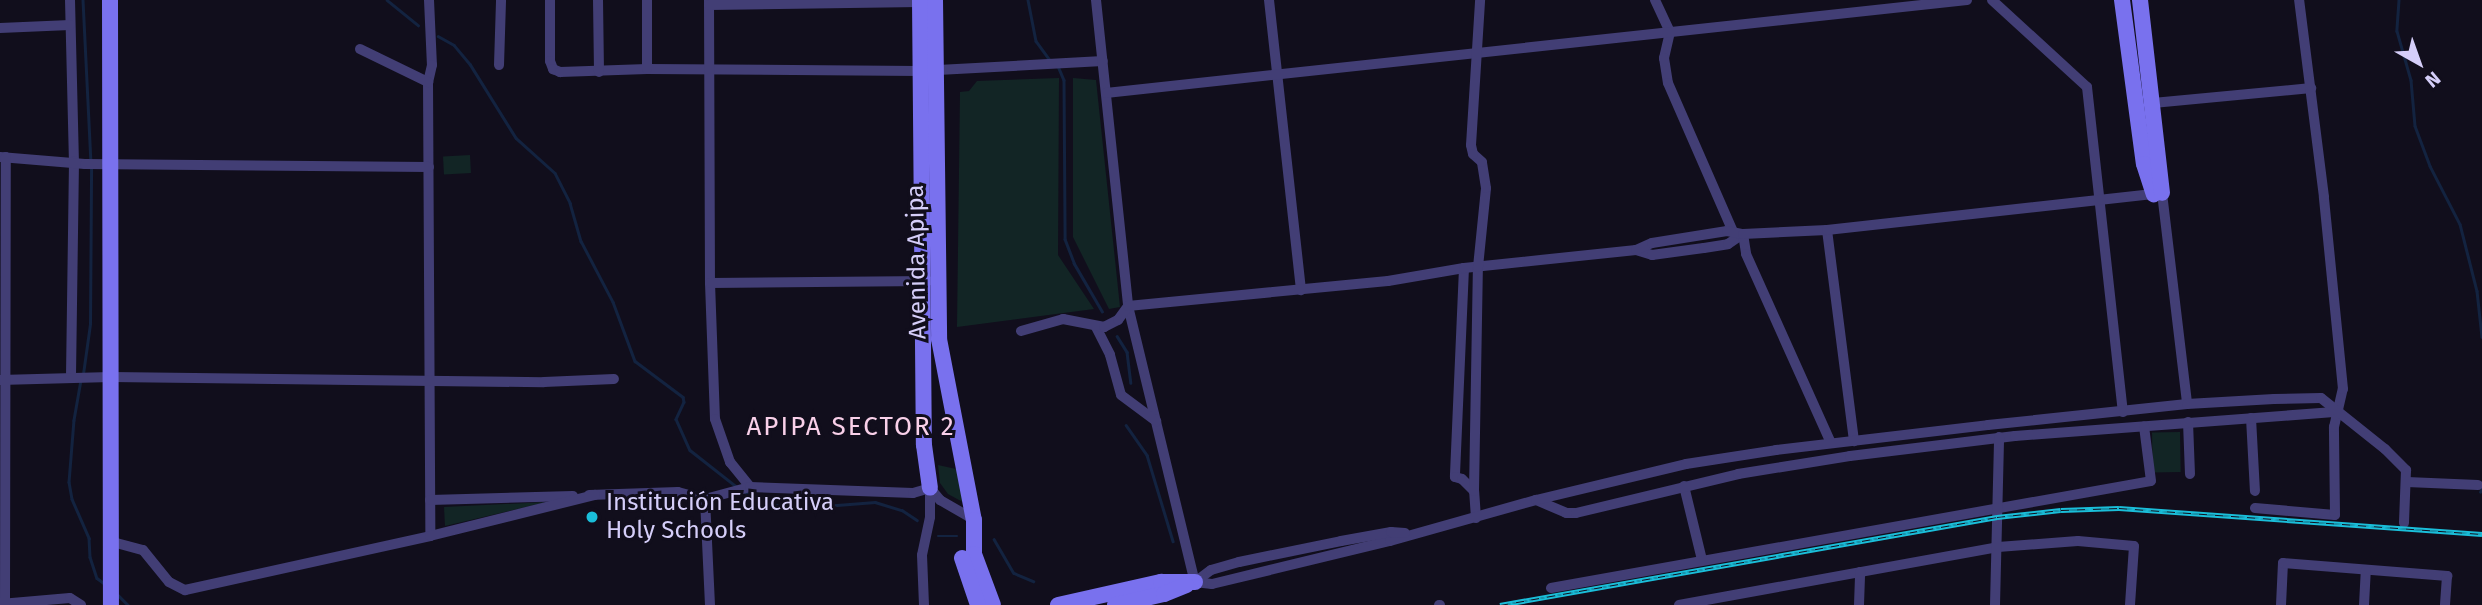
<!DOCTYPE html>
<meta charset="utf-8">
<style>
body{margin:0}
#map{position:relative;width:2482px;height:605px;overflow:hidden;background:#110e1c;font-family:"Fira Sans",sans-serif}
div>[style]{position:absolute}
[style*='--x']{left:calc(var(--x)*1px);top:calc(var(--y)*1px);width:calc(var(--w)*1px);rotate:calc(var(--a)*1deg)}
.green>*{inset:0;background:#122525;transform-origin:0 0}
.stream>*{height:2.5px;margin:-1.25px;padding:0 1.25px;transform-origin:1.25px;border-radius:1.25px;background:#132340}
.street>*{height:10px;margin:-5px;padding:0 5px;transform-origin:5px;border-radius:5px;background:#423e75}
.secondary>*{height:16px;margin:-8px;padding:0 8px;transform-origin:8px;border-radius:8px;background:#7971ee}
.rail>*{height:5px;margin-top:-2.5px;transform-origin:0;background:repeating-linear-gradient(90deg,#110e1c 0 8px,#1abed9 0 16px);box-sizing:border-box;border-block:2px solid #1abed9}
.dots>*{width:19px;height:19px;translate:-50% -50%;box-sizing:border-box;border:4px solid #110e1c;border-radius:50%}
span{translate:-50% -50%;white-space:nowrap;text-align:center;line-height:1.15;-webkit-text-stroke:6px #110e1c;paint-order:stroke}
.street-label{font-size:24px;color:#d5cef9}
.poi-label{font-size:24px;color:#d5cef9}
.left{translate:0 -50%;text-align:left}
.neighbourhood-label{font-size:26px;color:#f9d0e9;letter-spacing:2px}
.north{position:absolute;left:2384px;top:28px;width:70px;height:70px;-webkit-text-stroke:5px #110e1c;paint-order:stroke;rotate:140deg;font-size:19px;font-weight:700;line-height:28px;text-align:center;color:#d5cef9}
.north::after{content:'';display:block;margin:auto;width:24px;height:32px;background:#d5cef9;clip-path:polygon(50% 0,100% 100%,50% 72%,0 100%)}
</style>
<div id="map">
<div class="green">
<i style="clip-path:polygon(1059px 78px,1058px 255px,1094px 309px,957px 327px,960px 92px,969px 91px,977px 81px)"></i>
<i style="clip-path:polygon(1073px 78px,1096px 80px,1120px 307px,1109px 309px,1073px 237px)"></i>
<i style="left:470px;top:155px;width:18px;height:27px;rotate:87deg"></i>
<i style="left:2180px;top:432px;width:40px;height:28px;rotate:89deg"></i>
<i style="clip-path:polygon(938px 465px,956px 469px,970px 506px,948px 494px,940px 483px)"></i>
<i style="clip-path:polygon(547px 502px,445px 526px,444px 507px)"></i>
</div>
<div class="stream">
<i style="--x:83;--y:0;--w:161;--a:87.2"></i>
<i style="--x:387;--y:0;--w:40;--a:39"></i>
<i style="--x:1028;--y:0;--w:42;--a:79"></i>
<i style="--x:1036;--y:41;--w:24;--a:54"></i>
<i style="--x:2399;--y:0;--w:31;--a:94"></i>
<i style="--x:2397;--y:31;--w:51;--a:74.1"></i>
<i style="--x:2411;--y:80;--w:46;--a:85"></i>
<i style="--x:2415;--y:126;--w:43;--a:69.4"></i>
<i style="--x:2430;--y:166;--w:65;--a:62.7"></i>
<i style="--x:2460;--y:224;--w:69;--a:75.8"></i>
<i style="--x:2477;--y:291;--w:46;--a:83.8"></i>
<i style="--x:438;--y:36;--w:18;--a:29"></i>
<i style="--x:454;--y:45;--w:25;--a:50"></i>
<i style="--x:470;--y:64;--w:87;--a:58.1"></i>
<i style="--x:516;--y:138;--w:52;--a:41.9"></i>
<i style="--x:555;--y:173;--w:34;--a:63"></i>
<i style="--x:570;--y:203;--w:40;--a:74"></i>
<i style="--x:581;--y:241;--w:69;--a:62.3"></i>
<i style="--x:613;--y:302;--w:63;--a:69.6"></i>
<i style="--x:635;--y:361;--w:60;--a:36.9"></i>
<i style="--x:683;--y:397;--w:5;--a:79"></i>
<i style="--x:684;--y:402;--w:19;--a:115"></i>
<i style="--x:676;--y:419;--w:34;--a:66"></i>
<i style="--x:690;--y:450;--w:60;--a:38.2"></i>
<i style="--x:1058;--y:66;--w:15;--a:67"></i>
<i style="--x:1064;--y:80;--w:159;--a:89.6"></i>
<i style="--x:1065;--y:239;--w:26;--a:69"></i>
<i style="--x:1074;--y:263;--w:56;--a:59.7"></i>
<i style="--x:1117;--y:336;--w:19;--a:58"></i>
<i style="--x:1127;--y:352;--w:31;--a:83"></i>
<i style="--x:83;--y:374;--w:50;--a:-82"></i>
<i style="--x:90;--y:324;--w:157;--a:-89.6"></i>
<i style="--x:81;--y:380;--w:41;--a:99.9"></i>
<i style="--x:74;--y:420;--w:62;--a:94.6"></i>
<i style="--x:69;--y:482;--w:17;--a:80"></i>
<i style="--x:72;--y:499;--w:43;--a:66.4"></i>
<i style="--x:89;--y:538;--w:19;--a:87"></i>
<i style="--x:90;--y:557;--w:22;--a:72"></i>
<i style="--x:97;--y:578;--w:10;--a:37"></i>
<i style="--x:1126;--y:425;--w:37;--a:55"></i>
<i style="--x:1147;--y:455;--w:90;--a:73.2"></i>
<i style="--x:2480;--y:492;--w:4;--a:-63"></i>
<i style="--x:746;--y:493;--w:31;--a:22"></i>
<i style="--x:775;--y:505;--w:49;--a:1.2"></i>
<i style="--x:824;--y:506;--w:51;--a:-4.5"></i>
<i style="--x:875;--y:502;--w:28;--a:17"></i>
<i style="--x:902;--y:510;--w:18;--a:34"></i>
<i style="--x:938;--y:536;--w:19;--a:0"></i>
<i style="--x:994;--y:539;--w:39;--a:60"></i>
<i style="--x:1014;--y:573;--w:21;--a:23"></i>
<i style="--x:118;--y:595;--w:14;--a:45"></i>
</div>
<div class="street">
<i style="--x:70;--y:0;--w:161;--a:88.6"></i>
<i style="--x:74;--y:161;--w:217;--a:90.8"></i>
<i style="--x:429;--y:0;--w:65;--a:87.4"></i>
<i style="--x:432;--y:65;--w:17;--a:103"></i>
<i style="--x:428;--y:82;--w:454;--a:89.7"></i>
<i style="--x:550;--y:0;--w:61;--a:90"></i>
<i style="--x:550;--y:61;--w:9;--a:69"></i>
<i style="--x:553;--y:69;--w:8;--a:23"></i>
<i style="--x:560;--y:72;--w:87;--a:-2"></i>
<i style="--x:647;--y:69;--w:272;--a:0.4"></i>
<i style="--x:919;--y:71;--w:184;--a:-3.1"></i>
<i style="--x:598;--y:0;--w:72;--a:89.2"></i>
<i style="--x:709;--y:0;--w:283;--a:89.8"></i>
<i style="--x:710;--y:283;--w:136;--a:87.9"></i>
<i style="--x:715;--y:419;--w:46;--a:70.8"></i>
<i style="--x:730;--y:462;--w:32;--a:51"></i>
<i style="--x:1096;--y:0;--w:308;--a:84"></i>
<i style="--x:1128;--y:306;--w:284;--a:76.4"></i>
<i style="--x:1269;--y:0;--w:292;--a:83.7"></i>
<i style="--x:1655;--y:0;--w:35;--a:65"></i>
<i style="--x:1670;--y:32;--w:27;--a:103"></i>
<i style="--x:1664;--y:58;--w:25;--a:81"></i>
<i style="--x:1668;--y:83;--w:163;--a:66.4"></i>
<i style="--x:1992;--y:0;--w:129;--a:42.5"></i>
<i style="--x:2087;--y:87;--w:327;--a:83.7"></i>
<i style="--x:709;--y:5;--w:211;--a:-0.8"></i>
<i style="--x:0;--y:28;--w:70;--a:-2.5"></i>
<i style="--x:360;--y:49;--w:76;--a:25.9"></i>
<i style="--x:499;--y:65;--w:65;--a:-88.2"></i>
<i style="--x:647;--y:69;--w:69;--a:-90"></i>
<i style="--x:1106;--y:93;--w:866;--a:-6.16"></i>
<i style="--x:2153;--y:103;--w:159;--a:-5.4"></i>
<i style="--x:0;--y:157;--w:85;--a:4.7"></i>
<i style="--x:85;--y:164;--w:344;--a:0.5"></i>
<i style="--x:1827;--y:230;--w:213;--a:82.7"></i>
<i style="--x:1636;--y:250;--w:17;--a:17"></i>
<i style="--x:1652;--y:255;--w:52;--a:-7.7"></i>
<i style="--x:1704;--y:248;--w:24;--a:-9"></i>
<i style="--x:1728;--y:244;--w:18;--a:-34"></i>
<i style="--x:1743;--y:234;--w:20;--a:81"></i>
<i style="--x:1746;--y:254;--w:207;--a:65.8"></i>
<i style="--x:1464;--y:268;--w:209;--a:92.5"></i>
<i style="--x:1455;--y:477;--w:7;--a:16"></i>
<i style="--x:1462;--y:479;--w:17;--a:45"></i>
<i style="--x:710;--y:283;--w:218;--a:-0.5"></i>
<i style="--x:1096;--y:327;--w:31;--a:63"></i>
<i style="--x:1110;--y:355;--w:41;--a:74.6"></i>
<i style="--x:1121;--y:395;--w:44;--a:36.6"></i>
<i style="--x:1021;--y:331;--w:44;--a:-15.9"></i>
<i style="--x:1063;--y:319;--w:42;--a:11"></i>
<i style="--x:1104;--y:327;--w:16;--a:-27"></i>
<i style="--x:1118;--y:320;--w:17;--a:-54"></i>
<i style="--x:1128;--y:306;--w:261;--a:-5.5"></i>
<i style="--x:1388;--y:281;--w:77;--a:-9.7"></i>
<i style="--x:1464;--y:268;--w:173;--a:-6"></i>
<i style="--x:1636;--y:250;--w:17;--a:-24"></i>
<i style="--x:1652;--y:243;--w:76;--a:-9.1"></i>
<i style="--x:1727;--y:231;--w:16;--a:11"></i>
<i style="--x:1743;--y:234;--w:84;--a:-2.7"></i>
<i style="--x:1827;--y:230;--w:337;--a:-6.3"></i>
<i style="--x:2162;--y:193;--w:212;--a:83.2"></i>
<i style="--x:0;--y:380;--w:111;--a:-1.5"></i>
<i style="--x:111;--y:377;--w:433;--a:0.7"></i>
<i style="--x:544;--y:382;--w:70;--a:-2.5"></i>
<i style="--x:2251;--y:418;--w:73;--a:86.9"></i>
<i style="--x:2188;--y:422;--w:52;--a:87.8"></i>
<i style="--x:2407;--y:482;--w:71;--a:2.4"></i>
<i style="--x:1684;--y:486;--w:76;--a:76.3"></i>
<i style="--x:930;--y:488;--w:16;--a:50"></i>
<i style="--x:940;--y:500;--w:39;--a:30"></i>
<i style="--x:589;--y:495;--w:89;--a:-1.9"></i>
<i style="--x:678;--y:492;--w:28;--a:15"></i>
<i style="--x:705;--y:499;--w:47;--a:-14.9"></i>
<i style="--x:750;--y:487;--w:163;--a:2.1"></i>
<i style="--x:913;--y:493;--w:18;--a:-16"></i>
<i style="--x:705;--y:499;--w:106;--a:87.3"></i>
<i style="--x:430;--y:500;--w:143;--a:-1.6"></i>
<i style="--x:1536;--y:500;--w:33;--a:23"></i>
<i style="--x:1566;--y:513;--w:10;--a:0"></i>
<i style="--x:1576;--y:513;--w:167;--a:-13.5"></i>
<i style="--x:1738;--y:474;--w:113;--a:-9.1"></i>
<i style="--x:1850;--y:456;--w:166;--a:-6.9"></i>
<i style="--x:2015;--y:436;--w:323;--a:-4.3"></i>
<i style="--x:2255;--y:508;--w:80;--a:5"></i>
<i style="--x:2335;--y:515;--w:88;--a:-90.7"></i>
<i style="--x:2334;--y:427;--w:39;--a:-77"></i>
<i style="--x:2343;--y:389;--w:193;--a:-95.7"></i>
<i style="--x:2324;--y:197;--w:199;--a:-97.2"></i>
<i style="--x:1476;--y:518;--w:27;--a:-94"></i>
<i style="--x:1474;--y:491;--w:224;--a:-89"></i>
<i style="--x:1478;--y:267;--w:79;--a:-84.2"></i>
<i style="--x:1486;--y:188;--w:26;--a:-99"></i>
<i style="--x:1482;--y:162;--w:12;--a:-138"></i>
<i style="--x:1473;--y:154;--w:9;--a:-103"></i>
<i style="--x:1471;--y:145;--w:145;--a:-86.4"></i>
<i style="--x:109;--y:541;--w:35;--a:15"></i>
<i style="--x:143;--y:550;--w:41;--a:50.9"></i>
<i style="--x:169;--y:582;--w:18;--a:27"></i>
<i style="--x:185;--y:590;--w:251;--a:-12.4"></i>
<i style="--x:430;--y:536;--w:170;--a:-14"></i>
<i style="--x:1195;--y:582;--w:17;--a:7"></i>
<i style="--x:1212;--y:584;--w:183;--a:-13.6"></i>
<i style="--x:1390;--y:541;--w:152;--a:-15.7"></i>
<i style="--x:1536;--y:500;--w:154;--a:-13.5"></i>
<i style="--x:1686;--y:464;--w:91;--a:-8.8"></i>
<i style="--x:1776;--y:450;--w:213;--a:-6.7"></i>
<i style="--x:1988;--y:425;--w:200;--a:-6"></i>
<i style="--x:2187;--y:404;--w:87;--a:-3.3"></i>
<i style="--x:2274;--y:399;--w:47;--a:-1.2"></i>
<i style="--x:2321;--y:398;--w:82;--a:38.6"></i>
<i style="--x:2385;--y:449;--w:30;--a:45"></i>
<i style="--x:2406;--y:470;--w:53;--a:92.2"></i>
<i style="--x:1195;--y:582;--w:20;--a:-37"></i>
<i style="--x:1211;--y:570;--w:29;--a:-16"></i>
<i style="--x:1239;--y:562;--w:104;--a:-11.6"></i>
<i style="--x:1341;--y:541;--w:51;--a:-10.2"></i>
<i style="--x:1391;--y:532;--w:14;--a:4"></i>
<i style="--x:1551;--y:588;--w:609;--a:-10.11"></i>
<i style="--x:2151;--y:481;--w:55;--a:-97.3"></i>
<i style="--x:0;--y:604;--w:70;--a:-4.9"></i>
<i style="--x:70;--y:598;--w:13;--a:32"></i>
<i style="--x:5;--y:604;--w:447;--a:-89.9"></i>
<i style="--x:924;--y:605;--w:50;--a:-92.3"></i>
<i style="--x:922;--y:555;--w:39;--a:-78"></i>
<i style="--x:930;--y:517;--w:29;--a:-90"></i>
<i style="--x:1439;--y:605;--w:1;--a:0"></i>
<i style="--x:1679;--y:605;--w:324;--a:-10.3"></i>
<i style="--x:1998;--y:547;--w:80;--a:-4.3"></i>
<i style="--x:2078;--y:541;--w:56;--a:5.1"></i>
<i style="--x:2134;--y:546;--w:59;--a:93.9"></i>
<i style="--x:1859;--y:605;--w:33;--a:-88"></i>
<i style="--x:1995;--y:605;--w:168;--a:-88.6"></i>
<i style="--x:2281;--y:605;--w:42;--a:-87.3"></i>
<i style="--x:2283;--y:563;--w:165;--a:4.5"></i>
<i style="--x:2447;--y:576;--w:29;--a:94"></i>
<i style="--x:2364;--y:605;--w:34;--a:-87"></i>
</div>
<div class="secondary">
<i style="--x:110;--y:0;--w:605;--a:89.91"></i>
<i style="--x:920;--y:0;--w:445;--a:89.5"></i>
<i style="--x:924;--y:445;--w:43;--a:82.1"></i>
<i style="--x:935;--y:0;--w:339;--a:89.3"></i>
<i style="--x:939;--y:339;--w:184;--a:79.1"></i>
<i style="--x:974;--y:520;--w:34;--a:90"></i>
<i style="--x:974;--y:554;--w:54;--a:69.6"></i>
<i style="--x:2122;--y:0;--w:165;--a:82.4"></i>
<i style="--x:2144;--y:164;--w:32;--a:72"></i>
<i style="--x:2140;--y:0;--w:194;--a:83.5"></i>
<i style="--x:962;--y:558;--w:50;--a:71.2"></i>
<i style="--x:1058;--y:605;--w:106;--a:-12.6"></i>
<i style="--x:1161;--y:582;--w:34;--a:0"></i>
<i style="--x:1115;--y:605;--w:50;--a:-12.7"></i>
<i style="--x:1164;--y:594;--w:24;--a:-22"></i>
</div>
<div class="rail">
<i style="--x:1500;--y:605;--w:505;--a:-10.04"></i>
<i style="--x:1997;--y:517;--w:64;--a:-6.2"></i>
<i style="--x:2061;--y:510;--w:58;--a:-2"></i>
<i style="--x:2119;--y:508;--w:364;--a:4.1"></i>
</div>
<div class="dots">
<i style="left:592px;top:517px;background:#1abed9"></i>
</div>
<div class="street-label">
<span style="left:917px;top:262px;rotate:-91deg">Avenida Apipa</span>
</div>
<div class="poi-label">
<span class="left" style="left:606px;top:517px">Institución Educativa<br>Holy Schools</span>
</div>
<div class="neighbourhood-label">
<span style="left:851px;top:427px">APIPA SECTOR 2</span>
</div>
<div class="north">N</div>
</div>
